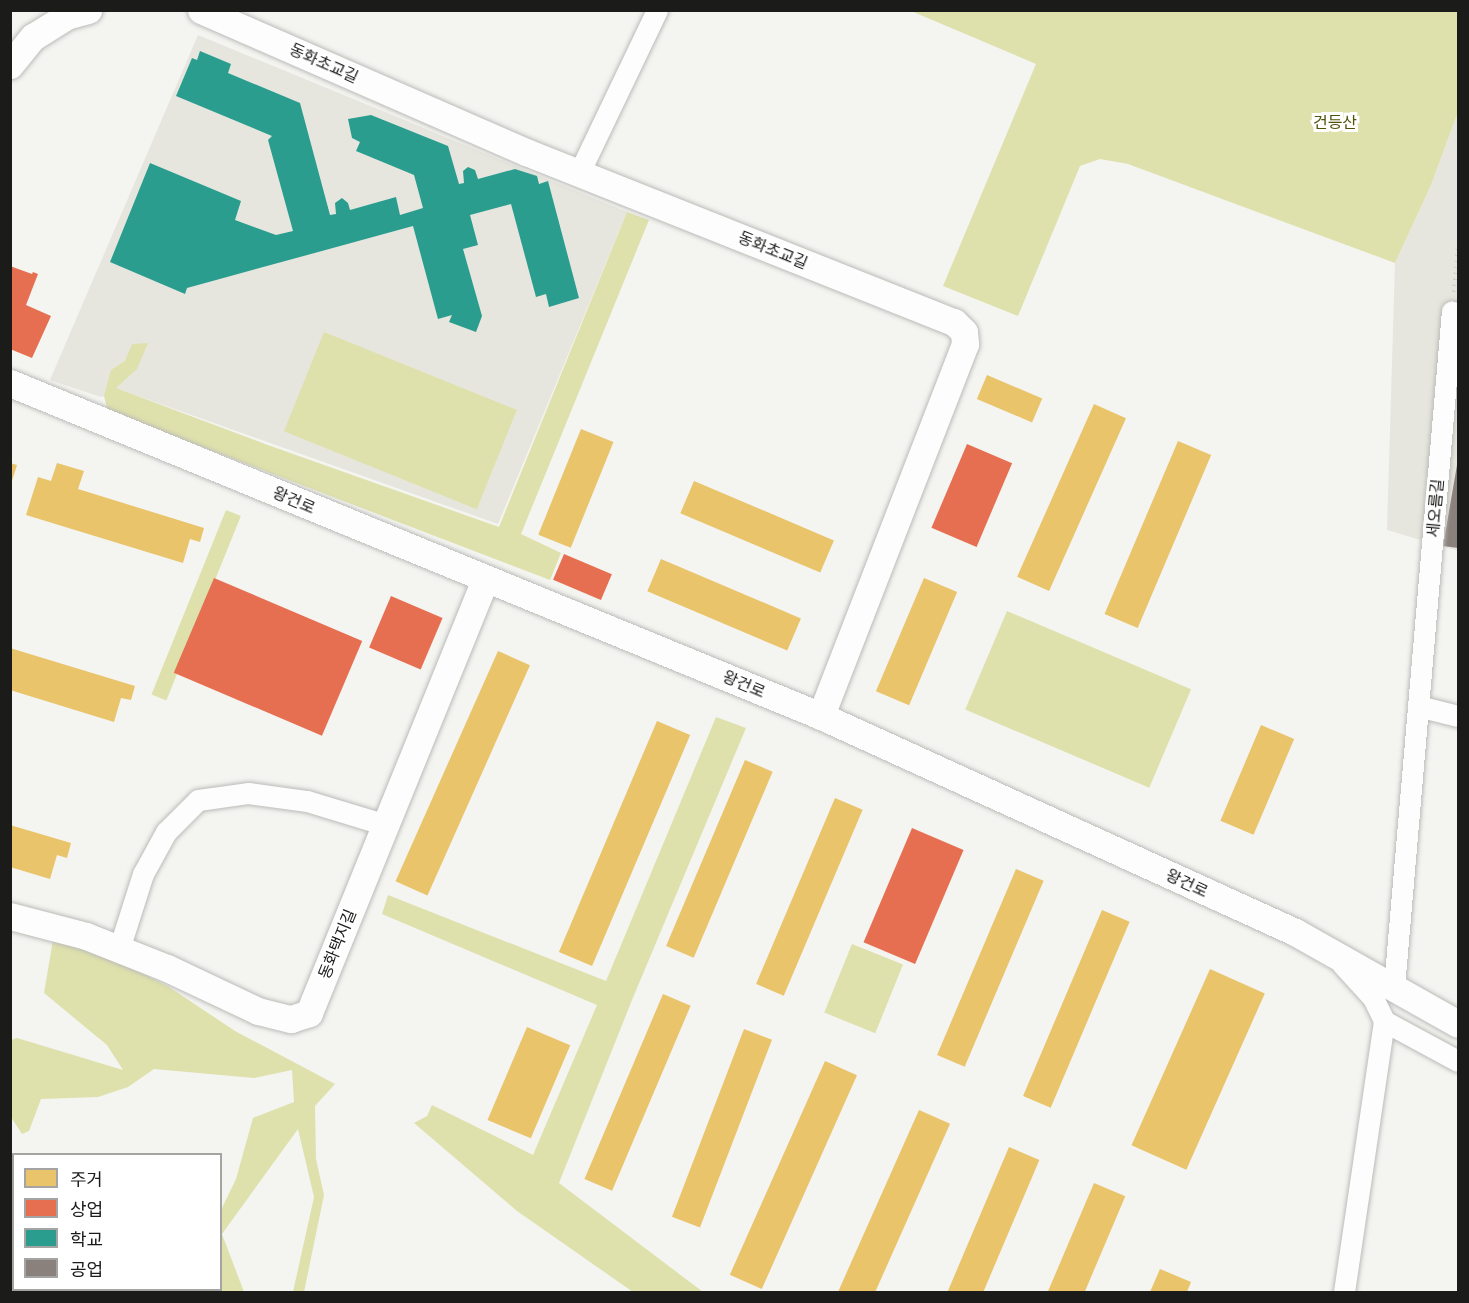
<!DOCTYPE html>
<meta charset="utf-8">
<style>
body{margin:0}
#map{position:relative;width:1469px;height:1303px;overflow:hidden;background:#f4f4f1;font-family:"Golos Text","Noto Sans KR",sans-serif}
div>[style]{position:absolute}
[style*='--x']{left:calc(var(--x)*1px);top:calc(var(--y)*1px);width:calc(var(--w)*1px);rotate:calc(var(--a)*1deg)}
.built>*{inset:0;background:#e6e6de}
.green>*{inset:0;background:#dfe1ac;transform-origin:0 0}
.homes>*{inset:0;background:#e9c46a;transform-origin:0 0}
.shops>*{inset:0;background:#e76f51;transform-origin:0 0}
.schools>*{inset:0;background:#2a9d8f}
.industry>*{inset:0;background:#8a817c}
.path>*{height:4px;margin-top:-2px;transform-origin:0;background:repeating-linear-gradient(90deg,#d1d1d1 0 1.5px,transparent 0 6px)}
.roads{filter:drop-shadow(0 0 2px #bbbbb9) drop-shadow(0 0 2px #bbbbb9)}
.minor>*{height:21px;margin:-10.5px;padding:0 10.5px;transform-origin:10.5px;border-radius:10.5px;background:#fdfdfd}
.tertiary>*{height:27px;margin:-13.5px;padding:0 13.5px;transform-origin:13.5px;border-radius:13.5px;background:#fdfdfd}
span{translate:-50% -50%;white-space:nowrap;text-align:center;line-height:1.15;-webkit-text-stroke:6px #fff;paint-order:stroke}
.street-label{font-size:16px;color:#1b1b1a}
.park-label{font-size:16px;color:#52530a}
.frame{position:absolute;inset:0;border:12px solid #1b1b1a;pointer-events:none}
.legend{position:absolute;left:12px;top:1153px;width:210px;height:138px;box-sizing:border-box;background:#fff;border:2px solid #a4a4a3;margin:0;padding:8px 10px;list-style:none;font-size:18px;color:#1b1b1a}
.legend li{display:flex;align-items:center;gap:12px;height:30px}
.legend b{width:30px;border:2px solid #a4a4a3}
</style>
<div id="map">
<div class="built">
<i style="clip-path:polygon(198px 35px,627px 212px,498px 524px,121px 390px,101px 397px,50px 380px)"></i>
<i style="clip-path:polygon(1458px 112px,1458px 551px,1387px 530px,1395px 263px,1431px 185px)"></i>
</div>
<div class="green">
<i style="clip-path:polygon(911px 11px,1458px 11px,1458px 112px,1431px 185px,1395px 263px,1128px 164px,1100px 159px,1080px 166px,1018px 316px,943px 286px,1036px 64px)"></i>
<i style="clip-path:polygon(627px 212px,649px 220px,521px 534px,561px 553px,550px 580px,108px 411px,104px 396px,111px 370px,125px 361px,132px 344px,148px 343px,137px 369px,116px 388px,265px 444px,499px 527px)"></i>
<i style="left:324px;top:332px;width:208px;height:107px;rotate:22deg"></i>
<i style="left:226px;top:510px;width:16px;height:199px;rotate:22deg"></i>
<i style="left:1007px;top:611px;width:200px;height:107px;rotate:23deg"></i>
<i style="clip-path:polygon(716px 717px,746px 728px,632px 1000px,559px 1183px,703px 1292px,633px 1292px,517px 1211px,414px 1123px,427px 1116px,432px 1105px,533px 1155px,597px 1005px,382px 914px,388px 895px,606px 981px)"></i>
<i style="clip-path:polygon(54px 934px,109px 956px,169px 987px,235px 1031px,335px 1084px,315px 1106px,316px 1159px,324px 1195px,304px 1292px,293px 1292px,314px 1197px,298px 1129px,222px 1234px,244px 1292px,221px 1292px,211px 1290px,220px 1290px,221px 1210px,236px 1179px,253px 1118px,294px 1102px,292px 1070px,254px 1078px,154px 1069px,128px 1087px,98px 1097px,41px 1099px,29px 1131px,22px 1134px,11px 1117px,11px 1040px,17px 1038px,123px 1070px,107px 1045px,44px 993px)"></i>
<i style="left:852px;top:944px;width:55px;height:74px;rotate:22deg"></i>
</div>
<div class="homes">
<i style="left:987px;top:375px;width:60px;height:26px;rotate:23deg"></i>
<i style="left:1094px;top:404px;width:35px;height:189px;rotate:24deg"></i>
<i style="left:581px;top:429px;width:35px;height:114px;rotate:22deg"></i>
<i style="left:1178px;top:441px;width:36px;height:188px;rotate:23deg"></i>
<i style="clip-path:polygon(10px 463px,17px 465px,11px 484px,10px 484px)"></i>
<i style="clip-path:polygon(57px 463px,84px 471px,78px 489px,204px 528px,200px 542px,190px 539px,183px 563px,26px 515px,38px 477px,51px 481px)"></i>
<i style="left:694px;top:481px;width:152px;height:35px;rotate:23deg"></i>
<i style="left:661px;top:559px;width:152px;height:35px;rotate:23deg"></i>
<i style="left:924px;top:578px;width:36px;height:123px;rotate:23deg"></i>
<i style="clip-path:polygon(10px 648px,135px 686px,131px 700px,121px 698px,114px 722px,10px 690px)"></i>
<i style="left:498px;top:651px;width:35px;height:252px;rotate:24deg"></i>
<i style="left:657px;top:721px;width:36px;height:251px;rotate:23deg"></i>
<i style="left:1261px;top:725px;width:36px;height:104px;rotate:23deg"></i>
<i style="left:745px;top:760px;width:30px;height:202px;rotate:23deg"></i>
<i style="left:835px;top:798px;width:30px;height:202px;rotate:23deg"></i>
<i style="clip-path:polygon(10px 825px,71px 843px,67px 858px,57px 855px,50px 879px,10px 867px)"></i>
<i style="left:1016px;top:869px;width:30px;height:202px;rotate:23deg"></i>
<i style="left:1102px;top:910px;width:30px;height:202px;rotate:23deg"></i>
<i style="left:1210px;top:969px;width:60px;height:193px;rotate:24deg"></i>
<i style="left:663px;top:994px;width:30px;height:201px;rotate:23deg"></i>
<i style="left:527px;top:1027px;width:47px;height:101px;rotate:23deg"></i>
<i style="left:744px;top:1029px;width:30px;height:201px;rotate:21deg"></i>
<i style="left:825px;top:1061px;width:35px;height:234px;rotate:24deg"></i>
<i style="left:919px;top:1110px;width:34px;height:198px;rotate:24deg"></i>
<i style="left:1009px;top:1147px;width:33px;height:158px;rotate:23deg"></i>
<i style="left:1094px;top:1183px;width:34px;height:118px;rotate:23deg"></i>
<i style="clip-path:polygon(1160px 1269px,1191px 1282px,1187px 1292px,1150px 1292px)"></i>
</div>
<div class="shops">
<i style="clip-path:polygon(10px 266px,32px 274px,33px 272px,38px 274px,26px 305px,51px 316px,32px 358px,10px 349px)"></i>
<i style="left:967px;top:444px;width:49px;height:91px;rotate:23deg"></i>
<i style="left:564px;top:554px;width:52px;height:28px;rotate:23deg"></i>
<i style="left:214px;top:578px;width:161px;height:103px;rotate:23deg"></i>
<i style="left:391px;top:596px;width:56px;height:56px;rotate:23deg"></i>
<i style="left:912px;top:828px;width:56px;height:124px;rotate:23deg"></i>
</div>
<div class="schools">
<i style="clip-path:polygon(200px 51px,231px 64px,228px 73px,300px 103px,330px 215px,336px 214px,335px 203px,342px 198px,348px 203px,350px 210px,396px 197px,400px 215px,423px 208px,414px 175px,356px 151px,360px 142px,352px 138px,348px 119px,371px 115px,448px 146px,459px 184px,464px 183px,463px 171px,468px 167px,475px 170px,478px 179px,515px 169px,537px 176px,539px 184px,548px 181px,579px 298px,549px 307px,546px 294px,536px 297px,511px 204px,470px 215px,478px 245px,463px 249px,482px 316px,476px 332px,449px 322px,452px 315px,438px 319px,413px 226px,187px 288px,185px 294px,110px 262px,150px 163px,241px 201px,235px 220px,276px 235px,293px 231px,268px 140px,272px 136px,176px 96px,192px 58px,197px 60px)"></i>
</div>
<div class="industry">
<i style="clip-path:polygon(1457px 465px,1458px 465px,1458px 548px,1443px 546px)"></i>
</div>
<div class="path">
<i style="--x:1454;--y:292;--w:46;--a:-85"></i>
<i style="--x:10;--y:1262;--w:4;--a:0"></i>
<i style="--x:190;--y:1290;--w:6;--a:18"></i>
</div>
<div class="roads">
<div class="minor">
<i style="--x:579;--y:173;--w:181;--a:-64.4"></i>
<i style="--x:1418;--y:706;--w:41;--a:14"></i>
<i style="--x:119;--y:949;--w:79;--a:-72.3"></i>
<i style="--x:143;--y:874;--w:48;--a:-61.3"></i>
<i style="--x:166;--y:832;--w:45;--a:-45"></i>
<i style="--x:198;--y:800;--w:50;--a:-8"></i>
<i style="--x:248;--y:793;--w:60;--a:7.7"></i>
<i style="--x:307;--y:801;--w:83;--a:16.9"></i>
<i style="--x:1342;--y:964;--w:46;--a:47.6"></i>
<i style="--x:1373;--y:998;--w:25;--a:64"></i>
<i style="--x:1384;--y:1021;--w:274;--a:98.4"></i>
<i style="--x:1394;--y:987;--w:678;--a:-85.1"></i>
<i style="--x:1384;--y:1021;--w:84;--a:28.4"></i>
</div>
<div class="tertiary">
<i style="--x:201;--y:10;--w:355;--a:23.6"></i>
<i style="--x:526;--y:152;--w:461;--a:21.7"></i>
<i style="--x:954;--y:322;--w:14;--a:45"></i>
<i style="--x:964;--y:332;--w:12;--a:85"></i>
<i style="--x:965;--y:344;--w:399;--a:111.2"></i>
<i style="--x:10;--y:65;--w:36;--a:-51"></i>
<i style="--x:33;--y:37;--w:39;--a:-32"></i>
<i style="--x:66;--y:16;--w:23;--a:-15"></i>
<i style="--x:10;--y:383;--w:877;--a:22.32"></i>
<i style="--x:821;--y:716;--w:521;--a:24.5"></i>
<i style="--x:1295;--y:932;--w:187;--a:29.4"></i>
<i style="--x:10;--y:916;--w:79;--a:14.7"></i>
<i style="--x:86;--y:936;--w:87;--a:21.6"></i>
<i style="--x:167;--y:968;--w:101;--a:25.3"></i>
<i style="--x:258;--y:1011;--w:34;--a:14"></i>
<i style="--x:291;--y:1019;--w:19;--a:-18"></i>
<i style="--x:309;--y:1013;--w:467;--a:-67.9"></i>
</div>
</div>
<div class="street-label">
<span style="left:324px;top:63px;rotate:24deg">동화초교길</span>
<span style="left:773px;top:250px;rotate:22deg">동화초교길</span>
<span style="left:294px;top:500px;rotate:23deg">왕건로</span>
<span style="left:1435px;top:508px;rotate:-85deg">세오름길</span>
<span style="left:744px;top:684px;rotate:23deg">왕건로</span>
<span style="left:1187px;top:883px;rotate:25deg">왕건로</span>
<span style="left:337px;top:944px;rotate:-68deg">동화택지길</span>
</div>
<div class="park-label">
<span style="left:1335px;top:122px">건등산</span>
</div>
<div class="frame"></div>
<ul class="legend">
<li><b style="height:16px;background:#e9c46a"></b>주거</li>
<li><b style="height:16px;background:#e76f51"></b>상업</li>
<li><b style="height:16px;background:#2a9d8f"></b>학교</li>
<li><b style="height:16px;background:#8a817c"></b>공업</li>
</ul>
</div>
